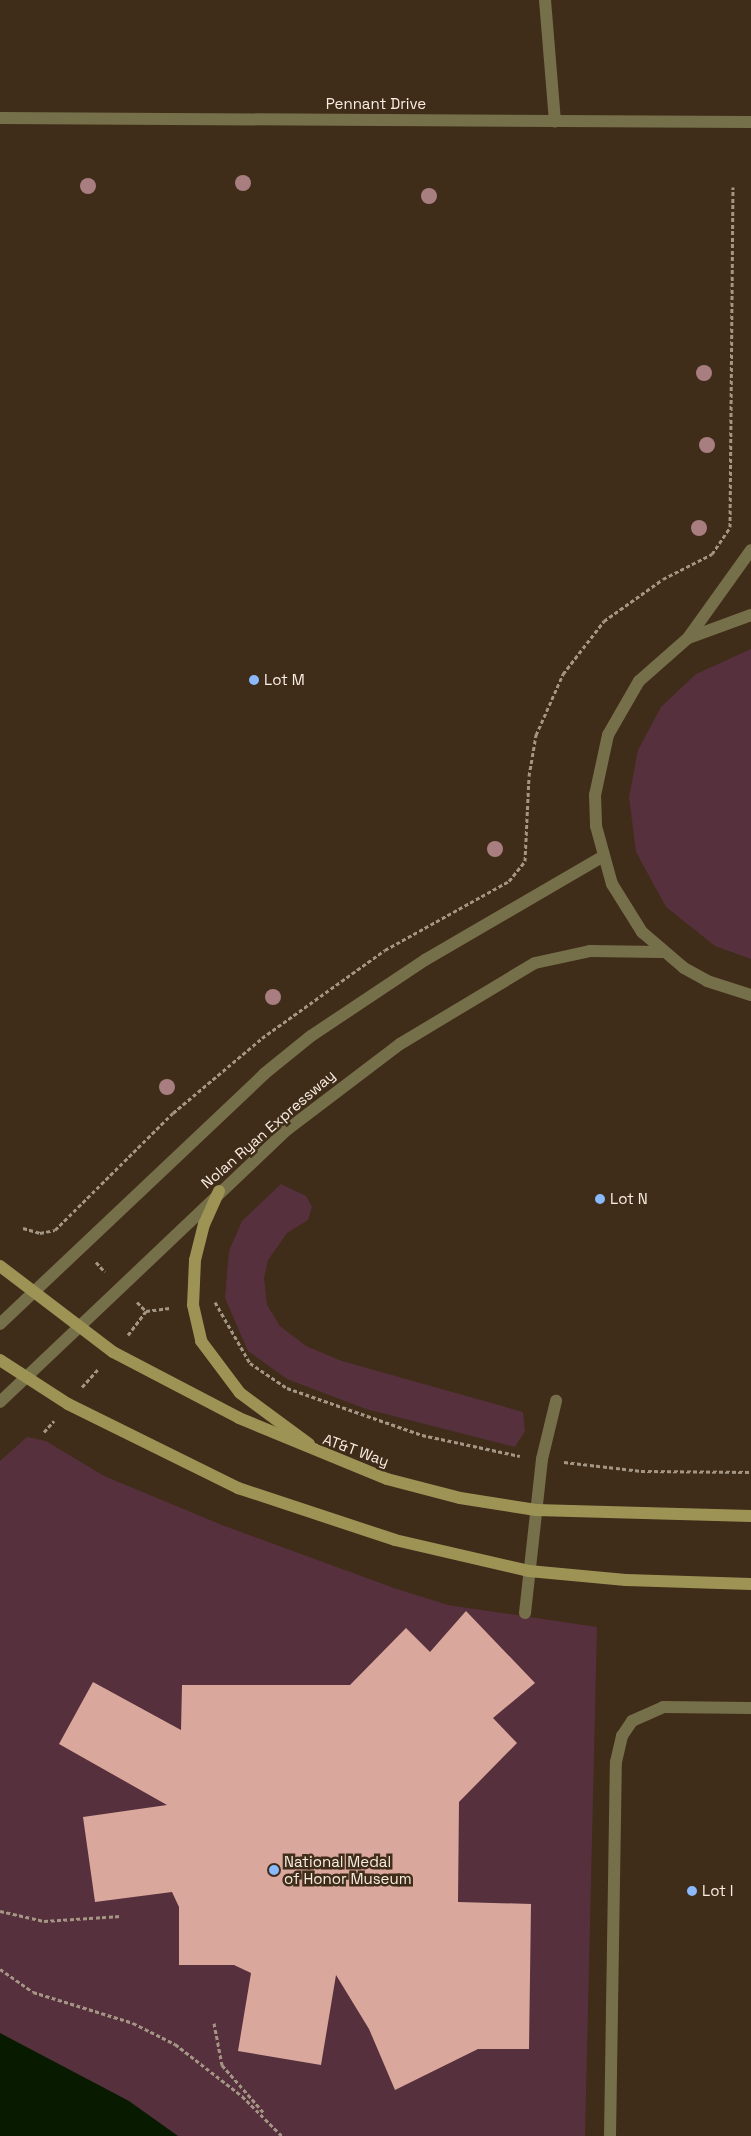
<!DOCTYPE html>
<style>
body{margin:0}
#map{position:relative;width:751px;height:2136px;overflow:hidden;background:#3f2c19;font-family:"Space Grotesk",sans-serif}
div>[style]{position:absolute}
[style*='--x']{left:calc(var(--x)*1px);top:calc(var(--y)*1px);width:calc(var(--w)*1px);rotate:calc(var(--a)*1deg)}
.green>*{inset:0;background:#56313d}
.water>*{inset:0;background:#081b00}
.building>*{inset:0;background:#daa79c}
.path>*{height:3px;margin-top:-1.5px;transform-origin:0;background:repeating-linear-gradient(90deg,#a49585 0 4px,transparent 0 6.5px)}
.service>*{height:12px;margin:-6px;padding:0 6px;transform-origin:6px;border-radius:6px;background:#76704a}
.tertiary>*{height:12px;margin:-6px;padding:0 6px;transform-origin:6px;border-radius:6px;background:#76704a}
.secondary>*{height:12px;margin:-6px;padding:0 6px;transform-origin:6px;border-radius:6px;background:#9d9355}
.trees>*{width:16px;height:16px;margin:-8px;border-radius:50%;background:#a87e80}
.dots>*{width:14px;height:14px;translate:-50% -50%;box-sizing:border-box;border:2px solid #3f2c19;border-radius:50%}
span{translate:-50% -50%;white-space:nowrap;text-align:center;line-height:1.15;-webkit-text-stroke:5px #3f2c19;paint-order:stroke}
.street-label{font-size:15px;color:#faeee2}
.poi-label{font-size:15px;color:#faeee2}
.left{translate:0 -50%;text-align:left}
</style>
<div id="map">
<div class="green">
<i style="clip-path:polygon(751px 649px,751px 959px,715px 946px,666px 907px,636px 852px,629px 797px,638px 750px,661px 707px,696px 674px)"></i>
<i style="clip-path:polygon(281px 1184px,306px 1196px,312px 1207px,308px 1220px,287px 1233px,268px 1260px,264px 1278px,267px 1305px,280px 1326px,306px 1346px,342px 1361px,523px 1412px,525px 1431px,515px 1447px,366px 1409px,287px 1379px,248px 1351px,225px 1298px,229px 1251px,242px 1221px)"></i>
<i style="clip-path:polygon(27px 1437px,46px 1441px,104px 1476px,222px 1525px,394px 1588px,448px 1605px,597px 1627px,585px 2136px,0 2136px,0 1461px)"></i>
</div>
<div class="water">
<i style="clip-path:polygon(0 2033px,129px 2101px,178px 2136px,0 2136px)"></i>
</div>
<div class="building">
<i style="clip-path:polygon(466px 1611px,535px 1683px,493px 1718px,517px 1743px,459px 1802px,458px 1902px,531px 1904px,529px 2049px,478px 2049px,395px 2090px,369px 2029px,336px 1975px,321px 2065px,238px 2051px,251px 1973px,234px 1965px,179px 1965px,179px 1907px,172px 1892px,95px 1902px,83px 1817px,167px 1805px,59px 1744px,93px 1682px,181px 1730px,182px 1685px,350px 1685px,406px 1628px,430px 1652px)"></i>
</div>
<div class="path">
<i style="--x:23;--y:1228;--w:18;--a:16"></i>
<i style="--x:40;--y:1233;--w:15;--a:-11"></i>
<i style="--x:55;--y:1230;--w:166;--a:-44.8"></i>
<i style="--x:173;--y:1113;--w:116;--a:-40.1"></i>
<i style="--x:262;--y:1038;--w:151;--a:-35.6"></i>
<i style="--x:385;--y:950;--w:142;--a:-29.1"></i>
<i style="--x:509;--y:881;--w:26;--a:-51"></i>
<i style="--x:525;--y:861;--w:85;--a:-87.3"></i>
<i style="--x:529;--y:776;--w:42;--a:-80.3"></i>
<i style="--x:536;--y:735;--w:67;--a:-66.1"></i>
<i style="--x:563;--y:674;--w:67;--a:-52.3"></i>
<i style="--x:604;--y:621;--w:72;--a:-35.4"></i>
<i style="--x:663;--y:579;--w:55;--a:-27"></i>
<i style="--x:712;--y:554;--w:32;--a:-56"></i>
<i style="--x:730;--y:527;--w:340;--a:-89.5"></i>
<i style="--x:96;--y:1262;--w:13;--a:48"></i>
<i style="--x:137;--y:1302;--w:13;--a:45"></i>
<i style="--x:146;--y:1311;--w:26;--a:-7"></i>
<i style="--x:215;--y:1302;--w:70;--a:60.2"></i>
<i style="--x:250;--y:1363;--w:45;--a:34"></i>
<i style="--x:287;--y:1388;--w:143;--a:19.2"></i>
<i style="--x:422;--y:1435;--w:100;--a:12.1"></i>
<i style="--x:128;--y:1335;--w:30;--a:-53"></i>
<i style="--x:82;--y:1387;--w:25;--a:-48"></i>
<i style="--x:44;--y:1432;--w:15;--a:-48"></i>
<i style="--x:564;--y:1462;--w:78;--a:6.7"></i>
<i style="--x:641;--y:1471;--w:110;--a:0.5"></i>
<i style="--x:0;--y:1911;--w:45;--a:12.8"></i>
<i style="--x:44;--y:1921;--w:77;--a:-3.7"></i>
<i style="--x:0;--y:1969;--w:40;--a:34.9"></i>
<i style="--x:33;--y:1992;--w:105;--a:17.2"></i>
<i style="--x:133;--y:2023;--w:47;--a:26.6"></i>
<i style="--x:175;--y:2044;--w:85;--a:37.8"></i>
<i style="--x:242;--y:2096;--w:57;--a:45"></i>
<i style="--x:214;--y:2023;--w:43;--a:79.2"></i>
<i style="--x:222;--y:2065;--w:64;--a:48.8"></i>
</div>
<div class="service">
<i style="--x:545;--y:0;--w:122;--a:85.3"></i>
<i style="--x:525;--y:1613;--w:155;--a:-83.7"></i>
<i style="--x:542;--y:1459;--w:60;--a:-76.4"></i>
<i style="--x:610;--y:2136;--w:374;--a:-89.1"></i>
<i style="--x:616;--y:1762;--w:27;--a:-77"></i>
<i style="--x:622;--y:1736;--w:18;--a:-56"></i>
<i style="--x:632;--y:1721;--w:34;--a:-24"></i>
<i style="--x:663;--y:1707;--w:88;--a:0.7"></i>
</div>
<div class="tertiary">
<i style="--x:0;--y:118;--w:751;--a:0.31"></i>
<i style="--x:751;--y:615;--w:67;--a:159.9"></i>
<i style="--x:688;--y:638;--w:65;--a:138.7"></i>
<i style="--x:639;--y:681;--w:62;--a:119.9"></i>
<i style="--x:608;--y:735;--w:61;--a:102.2"></i>
<i style="--x:595;--y:795;--w:31;--a:88"></i>
<i style="--x:596;--y:826;--w:60;--a:74.6"></i>
<i style="--x:612;--y:884;--w:57;--a:58"></i>
<i style="--x:642;--y:932;--w:55;--a:40.6"></i>
<i style="--x:684;--y:968;--w:26;--a:29"></i>
<i style="--x:707;--y:981;--w:46;--a:17.7"></i>
<i style="--x:688;--y:638;--w:108;--a:-54.4"></i>
<i style="--x:0;--y:1324;--w:364;--a:-43.4"></i>
<i style="--x:264;--y:1074;--w:60;--a:-39"></i>
<i style="--x:311;--y:1036;--w:137;--a:-33.7"></i>
<i style="--x:425;--y:960;--w:205;--a:-30.2"></i>
<i style="--x:0;--y:1402;--w:397;--a:-43.5"></i>
<i style="--x:288;--y:1129;--w:141;--a:-37.2"></i>
<i style="--x:400;--y:1044;--w:157;--a:-31"></i>
<i style="--x:535;--y:963;--w:56;--a:-12.3"></i>
<i style="--x:590;--y:951;--w:72;--a:0.8"></i>
</div>
<div class="secondary">
<i style="--x:219;--y:1191;--w:36;--a:114"></i>
<i style="--x:204;--y:1224;--w:37;--a:104"></i>
<i style="--x:195;--y:1260;--w:45;--a:92.5"></i>
<i style="--x:193;--y:1305;--w:37;--a:77"></i>
<i style="--x:201;--y:1341;--w:65;--a:53.1"></i>
<i style="--x:240;--y:1393;--w:86;--a:36.5"></i>
<i style="--x:0;--y:1266;--w:142;--a:37.3"></i>
<i style="--x:113;--y:1352;--w:142;--a:27.6"></i>
<i style="--x:239;--y:1418;--w:160;--a:22.4"></i>
<i style="--x:387;--y:1479;--w:75;--a:14.6"></i>
<i style="--x:460;--y:1498;--w:77;--a:9"></i>
<i style="--x:536;--y:1510;--w:215;--a:1.6"></i>
<i style="--x:0;--y:1360;--w:81;--a:32.9"></i>
<i style="--x:68;--y:1404;--w:190;--a:26.3"></i>
<i style="--x:238;--y:1488;--w:165;--a:18.3"></i>
<i style="--x:395;--y:1540;--w:138;--a:13"></i>
<i style="--x:529;--y:1571;--w:97;--a:5.3"></i>
<i style="--x:626;--y:1580;--w:125;--a:1.8"></i>
</div>
<div class="trees">
<i style="left:243px;top:183px"></i>
<i style="left:88px;top:186px"></i>
<i style="left:429px;top:196px"></i>
<i style="left:704px;top:373px"></i>
<i style="left:707px;top:445px"></i>
<i style="left:699px;top:528px"></i>
<i style="left:495px;top:849px"></i>
<i style="left:273px;top:997px"></i>
<i style="left:167px;top:1087px"></i>
</div>
<div class="dots">
<i style="left:254px;top:680px;background:#8abafc"></i>
<i style="left:600px;top:1199px;background:#8abafc"></i>
<i style="left:274px;top:1870px;background:#8abafc"></i>
<i style="left:692px;top:1891px;background:#8abafc"></i>
</div>
<div class="street-label">
<span style="left:376px;top:104px">Pennant Drive</span>
<span style="left:268px;top:1129px;rotate:-41deg">Nolan Ryan Expressway</span>
<span style="left:356px;top:1450px;rotate:20deg">AT&amp;T Way</span>
</div>
<div class="poi-label">
<span class="left" style="left:264px;top:680px">Lot M</span>
<span class="left" style="left:610px;top:1199px">Lot N</span>
<span class="left" style="left:284px;top:1870px">National Medal<br>of Honor Museum</span>
<span class="left" style="left:702px;top:1891px">Lot I</span>
</div>
</div>
